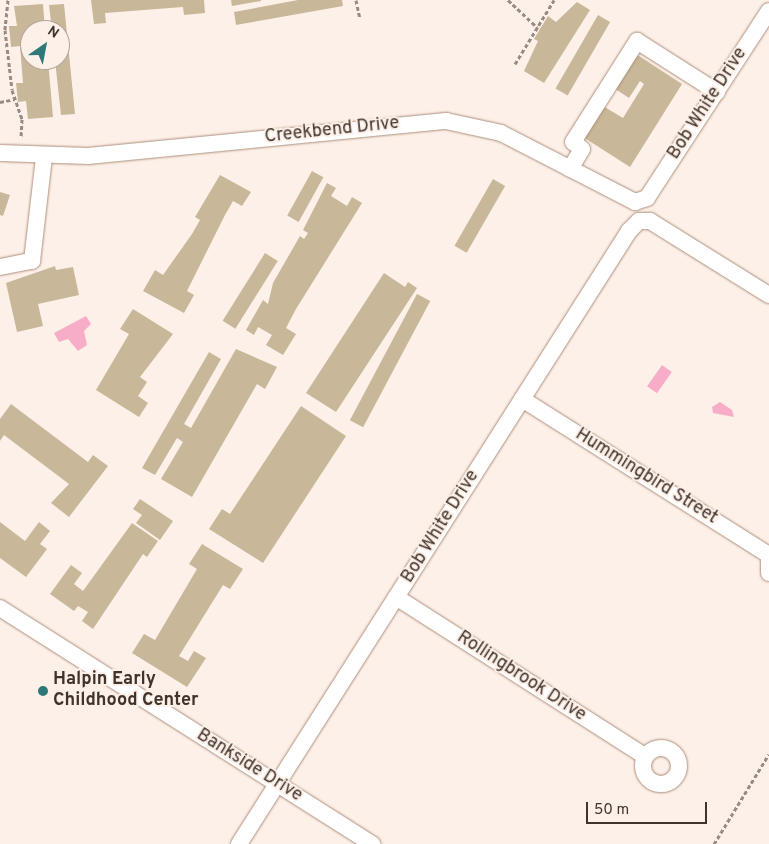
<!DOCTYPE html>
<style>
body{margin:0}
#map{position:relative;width:769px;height:844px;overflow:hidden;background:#fdf0e8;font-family:Overpass,sans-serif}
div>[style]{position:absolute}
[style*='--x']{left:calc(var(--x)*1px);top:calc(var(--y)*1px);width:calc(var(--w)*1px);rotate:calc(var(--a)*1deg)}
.water>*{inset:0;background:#f7adc8;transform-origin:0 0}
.building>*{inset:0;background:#c8b798;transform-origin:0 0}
.path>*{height:3px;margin-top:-1.5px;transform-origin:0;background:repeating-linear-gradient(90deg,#988b83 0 4px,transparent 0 6.5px)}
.roads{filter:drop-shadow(0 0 1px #ad8e7b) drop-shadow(0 0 1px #ad8e7b)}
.minor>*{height:16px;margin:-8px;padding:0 8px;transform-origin:8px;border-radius:8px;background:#fff}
.minor>.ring{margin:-8px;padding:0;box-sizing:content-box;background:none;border:16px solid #fff;border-radius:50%}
.dots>*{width:14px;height:14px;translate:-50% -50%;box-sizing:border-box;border:2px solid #fdf0e8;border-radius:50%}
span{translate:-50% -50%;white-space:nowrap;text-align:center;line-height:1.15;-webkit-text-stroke:4px #fdf0e8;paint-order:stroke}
.street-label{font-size:18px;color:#40332b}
.poi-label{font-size:18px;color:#40332b;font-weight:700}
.left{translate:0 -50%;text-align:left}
.north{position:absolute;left:20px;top:20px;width:50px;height:50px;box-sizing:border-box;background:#fdf0e8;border:1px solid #b1a49c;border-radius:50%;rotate:33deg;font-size:14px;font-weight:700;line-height:20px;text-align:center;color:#40332b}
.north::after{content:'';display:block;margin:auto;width:18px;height:22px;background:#2e7879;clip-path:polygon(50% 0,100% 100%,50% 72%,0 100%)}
.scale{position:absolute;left:586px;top:802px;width:121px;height:22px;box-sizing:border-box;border:2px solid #40332b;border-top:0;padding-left:6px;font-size:15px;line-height:18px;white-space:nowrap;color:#40332b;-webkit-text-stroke:4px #fdf0e8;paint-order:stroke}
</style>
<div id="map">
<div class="water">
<i style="clip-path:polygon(86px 316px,91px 324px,84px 331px,87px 345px,78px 351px,68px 339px,59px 342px,54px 333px)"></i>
<i style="left:662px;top:365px;width:12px;height:26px;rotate:35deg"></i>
<i style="clip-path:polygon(720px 402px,732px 410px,734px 417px,713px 413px,712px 407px)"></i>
</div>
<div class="building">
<i style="clip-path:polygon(91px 0,204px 0,205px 13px,184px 15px,183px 7px,105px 13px,106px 23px,94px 24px)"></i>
<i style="clip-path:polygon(231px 0,261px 0,261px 1px,232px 6px)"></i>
<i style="clip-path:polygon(298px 0,342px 0,343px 6px,236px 25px,234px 12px)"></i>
<i style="clip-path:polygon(577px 2px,590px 10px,544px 83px,524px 71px,538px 41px,534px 39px,548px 16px,556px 22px)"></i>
<i style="clip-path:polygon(43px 4px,45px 30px,30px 30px,30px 60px,48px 60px,53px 117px,28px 119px,26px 101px,18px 102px,16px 83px,23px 83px,20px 46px,11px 47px,9px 26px,17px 26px,14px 6px)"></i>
<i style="clip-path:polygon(64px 4px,75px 114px,61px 115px,55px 60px,60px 60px,60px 30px,52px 30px,49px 5px)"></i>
<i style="left:598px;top:15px;width:14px;height:85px;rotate:30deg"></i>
<i style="clip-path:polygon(636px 54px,682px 84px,630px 167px,583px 137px,603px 106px,623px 118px,644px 84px,640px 81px,629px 98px,614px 88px)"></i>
<i style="left:312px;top:171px;width:13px;height:51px;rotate:29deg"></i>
<i style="clip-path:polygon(220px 175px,251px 192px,242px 206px,233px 201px,225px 215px,187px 291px,194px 295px,184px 313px,143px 291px,155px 270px,163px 275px,192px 234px,200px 220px,195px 217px)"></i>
<i style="left:493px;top:179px;width:14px;height:77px;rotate:30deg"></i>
<i style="clip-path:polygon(327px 183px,336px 188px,331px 196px,347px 206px,352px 197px,362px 203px,296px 309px,286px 328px,296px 334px,283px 355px,266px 345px,272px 335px,258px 327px,254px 335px,246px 330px,263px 300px,268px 304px,273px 283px,300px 236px,304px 239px,308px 233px,303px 230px)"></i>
<i style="clip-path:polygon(0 192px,10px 195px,3px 216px,0 215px)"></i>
<i style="left:265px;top:253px;width:15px;height:80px;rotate:32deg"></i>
<i style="clip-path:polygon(55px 266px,56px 270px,73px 267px,79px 295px,38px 304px,43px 326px,17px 332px,6px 283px)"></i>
<i style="clip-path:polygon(384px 273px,405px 287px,408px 282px,417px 288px,336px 412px,306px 393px)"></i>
<i style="left:417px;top:294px;width:15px;height:143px;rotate:28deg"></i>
<i style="clip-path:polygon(133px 309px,173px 334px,140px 377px,147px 382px,138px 396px,148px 403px,139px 417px,96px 390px,129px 334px,120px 329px)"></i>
<i style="clip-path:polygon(236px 349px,277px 367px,265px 389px,257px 384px,192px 497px,161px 479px,183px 442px,177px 438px,155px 475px,142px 468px,209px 352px,221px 359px,184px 424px,191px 428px)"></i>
<i style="clip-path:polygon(11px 404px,88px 462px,93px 455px,108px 466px,69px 517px,51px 503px,69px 484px,4px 435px,0 441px,0 419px)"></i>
<i style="clip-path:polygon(301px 406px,346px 436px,263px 563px,209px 529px,222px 509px,230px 514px)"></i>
<i style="clip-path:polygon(140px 499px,173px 521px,160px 540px,136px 523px,142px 515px,133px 509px)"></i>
<i style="clip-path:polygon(0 522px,25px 541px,39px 522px,50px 531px,40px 544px,47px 549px,26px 577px,0 558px)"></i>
<i style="clip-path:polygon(132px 523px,158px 541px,147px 557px,143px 554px,93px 629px,82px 621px,88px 612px,78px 606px,74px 611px,50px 594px,71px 565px,82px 573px,74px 584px,83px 591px)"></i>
<i style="clip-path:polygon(202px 544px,243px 569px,230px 589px,223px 585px,179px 656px,188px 661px,194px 651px,206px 658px,187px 687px,132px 653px,144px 634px,155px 640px,197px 569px,189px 564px)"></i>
</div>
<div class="path">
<i style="--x:8;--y:0;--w:30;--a:96"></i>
<i style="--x:5;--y:30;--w:60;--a:83.3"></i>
<i style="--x:12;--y:90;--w:31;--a:71"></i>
<i style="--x:22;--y:119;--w:19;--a:93"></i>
<i style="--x:356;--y:0;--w:19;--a:78"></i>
<i style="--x:508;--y:0;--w:40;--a:43"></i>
<i style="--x:515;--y:64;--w:75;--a:-58.6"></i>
<i style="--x:0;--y:102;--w:15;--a:-11"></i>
<i style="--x:714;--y:844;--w:105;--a:-58.6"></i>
</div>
<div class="roads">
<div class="minor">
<i style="--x:0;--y:153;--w:88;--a:2"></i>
<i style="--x:88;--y:156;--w:360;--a:-5.6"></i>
<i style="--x:446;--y:121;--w:56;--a:12.3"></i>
<i style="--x:501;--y:133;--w:151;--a:27.2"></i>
<i style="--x:635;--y:202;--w:13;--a:-18"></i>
<i style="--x:647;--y:198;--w:223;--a:-56.9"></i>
<i style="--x:570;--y:169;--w:23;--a:-59"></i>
<i style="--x:582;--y:149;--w:11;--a:-142"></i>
<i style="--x:573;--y:142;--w:120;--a:-57.6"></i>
<i style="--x:637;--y:41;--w:95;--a:32.5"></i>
<i style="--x:0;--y:267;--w:33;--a:-11"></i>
<i style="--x:32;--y:261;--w:104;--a:-83.4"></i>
<i style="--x:522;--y:399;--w:292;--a:32.3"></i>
<i style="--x:769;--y:560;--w:13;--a:90"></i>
<i style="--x:396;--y:597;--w:295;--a:32.6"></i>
<i style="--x:0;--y:608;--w:441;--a:32.4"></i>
<i class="ring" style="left:643px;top:748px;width:20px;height:20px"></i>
<i style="--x:239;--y:844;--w:727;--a:-57.53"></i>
<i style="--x:629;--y:231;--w:14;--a:-45"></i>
<i style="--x:639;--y:221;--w:11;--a:0"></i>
<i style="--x:650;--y:221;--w:140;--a:31.9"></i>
</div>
</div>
<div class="dots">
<i style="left:43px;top:691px;background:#2e7879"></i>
</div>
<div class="street-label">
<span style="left:708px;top:104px;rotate:-57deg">Bob White Drive</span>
<span style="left:332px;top:131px;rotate:-6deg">Creekbend Drive</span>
<span style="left:646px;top:477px;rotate:32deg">Hummingbird Street</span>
<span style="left:441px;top:527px;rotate:-58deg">Bob White Drive</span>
<span style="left:521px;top:677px;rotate:33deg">Rollingbrook Drive</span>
<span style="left:249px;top:766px;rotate:32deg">Bankside Drive</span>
</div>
<div class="poi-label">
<span class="left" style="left:53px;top:691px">Halpin Early<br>Childhood Center</span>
</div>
<div class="north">N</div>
<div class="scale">50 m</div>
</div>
